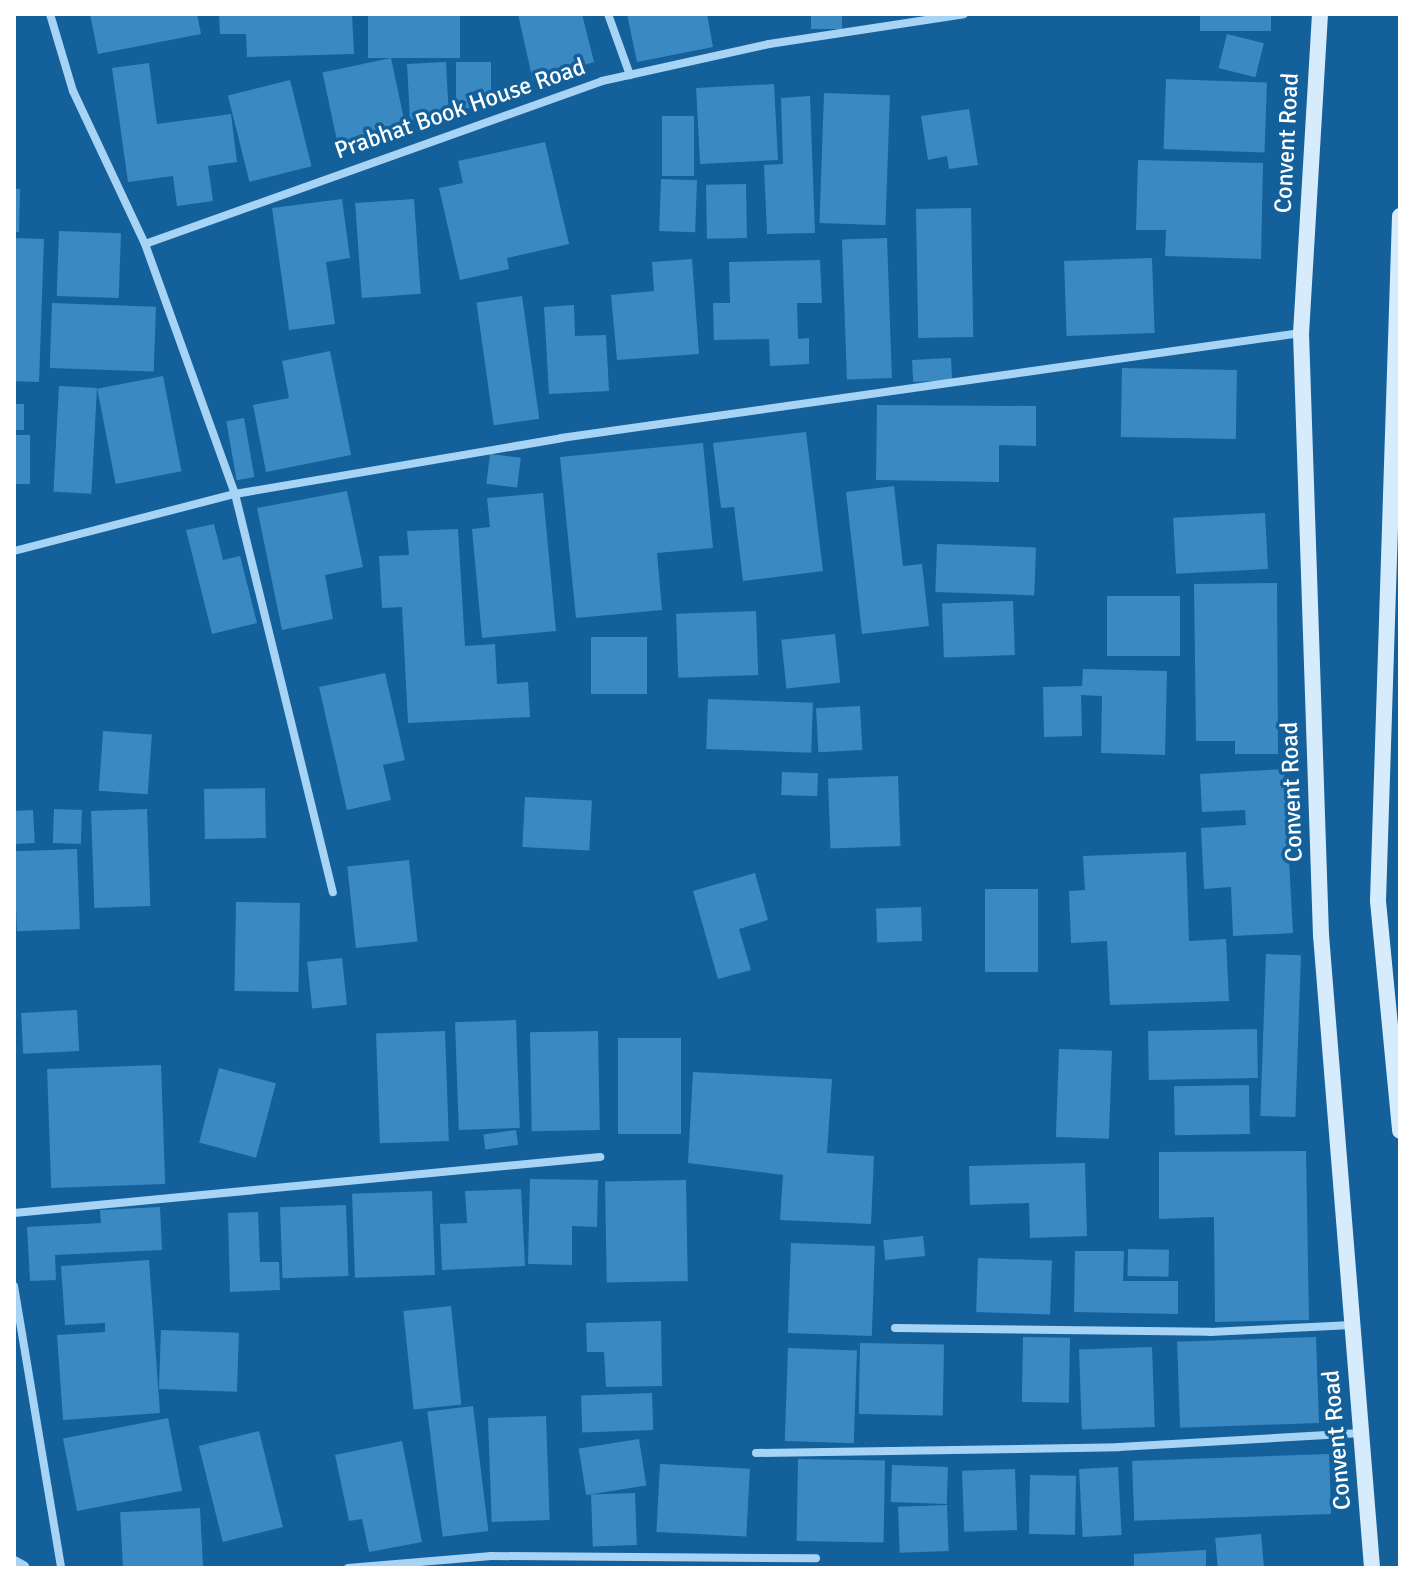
<!DOCTYPE html>
<style>
body{margin:0}
#map{position:relative;width:1414px;height:1582px;overflow:hidden;background:#13609b;font-family:Signika,sans-serif}
div>[style]{position:absolute}
[style*='--x']{left:calc(var(--x)*1px);top:calc(var(--y)*1px);width:calc(var(--w)*1px);rotate:calc(var(--a)*1deg)}
.building>*{inset:0;background:#3b89c2;transform-origin:0 0}
.minor>*{height:8px;margin:-4px;padding:0 4px;transform-origin:4px;border-radius:4px;background:#a7d4f4}
.tertiary>*{height:14px;margin:-7px;padding:0 7px;transform-origin:7px;border-radius:7px;background:#a7d4f4}
.secondary>*{height:16px;margin:-8px;padding:0 8px;transform-origin:8px;border-radius:8px;background:#d6ecfd}
span{translate:-50% -50%;white-space:nowrap;text-align:center;line-height:1.15;-webkit-text-stroke:7px #13609b;paint-order:stroke}
.street-label{font-size:24px;color:#fff}
.frame{position:absolute;inset:0;border:16px solid #fff;pointer-events:none}
</style>
<div id="map">
<div class="building">
<i style="clip-path:polygon(90px 14px,197px 14px,201px 34px,98px 54px)"></i>
<i style="clip-path:polygon(219px 14px,352px 14px,354px 54px,247px 57px,246px 34px,220px 34px)"></i>
<i style="left:368px;top:14px;width:92px;height:44px"></i>
<i style="clip-path:polygon(518px 14px,582px 14px,594px 62px,533px 81px)"></i>
<i style="clip-path:polygon(627px 14px,707px 14px,713px 47px,637px 62px)"></i>
<i style="left:811px;top:14px;width:31px;height:15px"></i>
<i style="left:1200px;top:14px;width:71px;height:17px"></i>
<i style="left:1227px;top:34px;width:38px;height:35px;rotate:14deg"></i>
<i style="left:391px;top:58px;width:75px;height:70px;rotate:78deg"></i>
<i style="left:446px;top:62px;width:56px;height:39px;rotate:87deg"></i>
<i style="left:456px;top:62px;width:35px;height:46px"></i>
<i style="clip-path:polygon(149px 63px,157px 124px,231px 114px,237px 162px,208px 166px,213px 201px,177px 206px,173px 176px,128px 182px,112px 68px)"></i>
<i style="left:1166px;top:79px;width:101px;height:70px;rotate:2deg"></i>
<i style="left:290px;top:80px;width:89px;height:64px;rotate:76deg"></i>
<i style="left:774px;top:84px;width:76px;height:78px;rotate:87deg"></i>
<i style="left:824px;top:93px;width:66px;height:130px;rotate:2deg"></i>
<i style="clip-path:polygon(810px 96px,815px 233px,767px 234px,764px 165px,783px 164px,781px 98px)"></i>
<i style="clip-path:polygon(969px 109px,978px 165px,949px 169px,947px 156px,928px 160px,921px 116px)"></i>
<i style="left:662px;top:116px;width:32px;height:60px"></i>
<i style="clip-path:polygon(545px 142px,569px 244px,507px 258px,509px 269px,460px 280px,439px 188px,463px 183px,458px 161px)"></i>
<i style="clip-path:polygon(1138px 160px,1263px 163px,1261px 259px,1165px 256px,1166px 230px,1136px 230px)"></i>
<i style="left:661px;top:179px;width:36px;height:52px;rotate:2deg"></i>
<i style="left:746px;top:184px;width:54px;height:40px;rotate:89deg"></i>
<i style="clip-path:polygon(14px 189px,20px 189px,19px 232px,14px 232px)"></i>
<i style="clip-path:polygon(342px 199px,350px 258px,326px 262px,335px 324px,289px 330px,272px 208px)"></i>
<i style="left:414px;top:199px;width:95px;height:59px;rotate:86deg"></i>
<i style="left:971px;top:208px;width:129px;height:55px;rotate:89deg"></i>
<i style="left:59px;top:231px;width:62px;height:65px;rotate:2deg"></i>
<i style="left:14px;top:238px;width:30px;height:143px;rotate:2deg"></i>
<i style="left:887px;top:238px;width:140px;height:45px;rotate:88deg"></i>
<i style="left:1152px;top:258px;width:75px;height:88px;rotate:88deg"></i>
<i style="clip-path:polygon(692px 259px,699px 354px,617px 360px,611px 295px,654px 291px,652px 262px)"></i>
<i style="clip-path:polygon(820px 260px,822px 303px,797px 303px,798px 339px,809px 338px,809px 364px,770px 366px,769px 339px,714px 340px,713px 303px,730px 303px,729px 262px)"></i>
<i style="left:522px;top:296px;width:124px;height:46px;rotate:82deg"></i>
<i style="left:52px;top:303px;width:104px;height:65px;rotate:2deg"></i>
<i style="clip-path:polygon(574px 305px,575px 336px,606px 335px,609px 391px,549px 394px,544px 307px)"></i>
<i style="clip-path:polygon(330px 351px,351px 455px,266px 472px,253px 405px,289px 398px,282px 361px)"></i>
<i style="left:951px;top:358px;width:22px;height:39px;rotate:87deg"></i>
<i style="left:1122px;top:368px;width:115px;height:69px;rotate:1deg"></i>
<i style="left:163px;top:376px;width:97px;height:67px;rotate:79deg"></i>
<i style="left:59px;top:386px;width:38px;height:106px;rotate:3deg"></i>
<i style="left:14px;top:404px;width:10px;height:26px"></i>
<i style="clip-path:polygon(877px 405px,1036px 406px,1036px 446px,999px 445px,999px 482px,876px 480px)"></i>
<i style="left:244px;top:418px;width:60px;height:18px;rotate:80deg"></i>
<i style="clip-path:polygon(806px 432px,823px 571px,743px 581px,734px 507px,721px 508px,713px 443px)"></i>
<i style="left:14px;top:435px;width:16px;height:49px"></i>
<i style="clip-path:polygon(703px 443px,713px 548px,657px 553px,662px 610px,576px 618px,560px 457px)"></i>
<i style="left:490px;top:454px;width:31px;height:30px;rotate:7deg"></i>
<i style="clip-path:polygon(894px 486px,903px 566px,922px 564px,929px 626px,862px 634px,846px 492px)"></i>
<i style="clip-path:polygon(347px 491px,363px 567px,325px 575px,333px 619px,282px 630px,257px 508px)"></i>
<i style="clip-path:polygon(543px 493px,556px 631px,482px 638px,472px 529px,490px 527px,487px 498px)"></i>
<i style="left:1265px;top:513px;width:56px;height:92px;rotate:87deg"></i>
<i style="clip-path:polygon(214px 524px,223px 560px,240px 556px,257px 623px,212px 634px,186px 530px)"></i>
<i style="clip-path:polygon(458px 529px,465px 646px,495px 644px,497px 684px,528px 682px,530px 717px,408px 723px,402px 607px,382px 608px,379px 556px,409px 555px,407px 531px)"></i>
<i style="left:937px;top:544px;width:99px;height:48px;rotate:2deg"></i>
<i style="clip-path:polygon(1277px 583px,1278px 754px,1235px 754px,1235px 741px,1196px 741px,1194px 584px)"></i>
<i style="left:1180px;top:596px;width:60px;height:73px;rotate:90deg"></i>
<i style="left:1013px;top:601px;width:54px;height:71px;rotate:88deg"></i>
<i style="left:756px;top:611px;width:64px;height:80px;rotate:88deg"></i>
<i style="left:835px;top:634px;width:49px;height:54px;rotate:84deg"></i>
<i style="left:591px;top:637px;width:56px;height:57px"></i>
<i style="clip-path:polygon(1083px 669px,1167px 671px,1165px 755px,1101px 753px,1102px 696px,1081px 695px,1082px 736px,1044px 737px,1043px 687px,1082px 686px)"></i>
<i style="clip-path:polygon(385px 673px,405px 760px,383px 765px,391px 800px,347px 810px,319px 687px)"></i>
<i style="left:708px;top:699px;width:105px;height:50px;rotate:2deg"></i>
<i style="left:860px;top:706px;width:44px;height:44px;rotate:87deg"></i>
<i style="left:103px;top:731px;width:49px;height:60px;rotate:4deg"></i>
<i style="clip-path:polygon(1284px 769px,1293px 933px,1233px 936px,1231px 887px,1204px 889px,1201px 828px,1246px 825px,1245px 810px,1202px 812px,1200px 774px)"></i>
<i style="left:782px;top:772px;width:36px;height:23px;rotate:2deg"></i>
<i style="left:898px;top:776px;width:70px;height:70px;rotate:88deg"></i>
<i style="left:265px;top:788px;width:50px;height:61px;rotate:89deg"></i>
<i style="left:525px;top:797px;width:67px;height:50px;rotate:3deg"></i>
<i style="left:54px;top:809px;width:28px;height:34px;rotate:2deg"></i>
<i style="left:147px;top:809px;width:97px;height:56px;rotate:88deg"></i>
<i style="left:33px;top:810px;width:33px;height:19px;rotate:87deg"></i>
<i style="left:77px;top:849px;width:80px;height:63px;rotate:88deg"></i>
<i style="clip-path:polygon(1186px 852px,1189px 941px,1226px 939px,1229px 1001px,1110px 1005px,1107px 941px,1071px 943px,1069px 891px,1085px 890px,1083px 856px)"></i>
<i style="left:409px;top:860px;width:82px;height:62px;rotate:84deg"></i>
<i style="clip-path:polygon(755px 873px,768px 920px,739px 929px,751px 970px,718px 979px,693px 891px)"></i>
<i style="left:985px;top:889px;width:53px;height:83px"></i>
<i style="left:236px;top:902px;width:64px;height:89px;rotate:1deg"></i>
<i style="left:921px;top:907px;width:34px;height:45px;rotate:88deg"></i>
<i style="left:1266px;top:954px;width:35px;height:162px;rotate:2deg"></i>
<i style="left:342px;top:958px;width:47px;height:35px;rotate:84deg"></i>
<i style="left:77px;top:1010px;width:41px;height:56px;rotate:87deg"></i>
<i style="left:516px;top:1020px;width:108px;height:61px;rotate:88deg"></i>
<i style="left:1257px;top:1029px;width:49px;height:109px;rotate:89deg"></i>
<i style="left:445px;top:1031px;width:110px;height:69px;rotate:88deg"></i>
<i style="left:598px;top:1031px;width:99px;height:68px;rotate:89deg"></i>
<i style="left:618px;top:1038px;width:63px;height:96px"></i>
<i style="left:1059px;top:1049px;width:53px;height:88px;rotate:2deg"></i>
<i style="left:161px;top:1065px;width:119px;height:114px;rotate:88deg"></i>
<i style="left:219px;top:1068px;width:59px;height:77px;rotate:15deg"></i>
<i style="clip-path:polygon(693px 1072px,832px 1079px,827px 1153px,874px 1156px,871px 1224px,780px 1220px,783px 1175px,688px 1163px)"></i>
<i style="left:1249px;top:1085px;width:49px;height:75px;rotate:89deg"></i>
<i style="left:516px;top:1130px;width:15px;height:33px;rotate:82deg"></i>
<i style="clip-path:polygon(1306px 1151px,1309px 1320px,1215px 1322px,1214px 1217px,1159px 1219px,1159px 1152px)"></i>
<i style="clip-path:polygon(1085px 1163px,1087px 1236px,1030px 1238px,1029px 1203px,970px 1205px,969px 1166px)"></i>
<i style="clip-path:polygon(530px 1179px,598px 1180px,597px 1227px,572px 1226px,572px 1265px,528px 1264px)"></i>
<i style="left:686px;top:1180px;width:101px;height:81px;rotate:89deg"></i>
<i style="clip-path:polygon(521px 1189px,525px 1266px,442px 1270px,440px 1224px,467px 1223px,465px 1191px)"></i>
<i style="left:432px;top:1191px;width:84px;height:80px;rotate:88deg"></i>
<i style="left:346px;top:1205px;width:71px;height:66px;rotate:88deg"></i>
<i style="clip-path:polygon(160px 1207px,162px 1250px,55px 1255px,56px 1280px,30px 1281px,27px 1227px,101px 1223px,100px 1210px)"></i>
<i style="clip-path:polygon(258px 1212px,260px 1262px,279px 1262px,280px 1290px,230px 1292px,228px 1213px)"></i>
<i style="left:923px;top:1236px;width:20px;height:40px;rotate:84deg"></i>
<i style="left:791px;top:1243px;width:84px;height:90px;rotate:2deg"></i>
<i style="left:1128px;top:1249px;width:41px;height:27px;rotate:1deg"></i>
<i style="clip-path:polygon(1075px 1251px,1124px 1251px,1123px 1281px,1178px 1281px,1178px 1314px,1074px 1312px)"></i>
<i style="left:978px;top:1258px;width:74px;height:54px;rotate:2deg"></i>
<i style="clip-path:polygon(149px 1260px,160px 1413px,63px 1420px,57px 1335px,105px 1332px,105px 1323px,65px 1325px,61px 1266px)"></i>
<i style="left:451px;top:1306px;width:99px;height:48px;rotate:84deg"></i>
<i style="clip-path:polygon(661px 1321px,662px 1386px,606px 1387px,604px 1352px,587px 1352px,586px 1323px)"></i>
<i style="left:161px;top:1330px;width:78px;height:59px;rotate:2deg"></i>
<i style="left:1023px;top:1337px;width:47px;height:65px;rotate:1deg"></i>
<i style="left:1316px;top:1337px;width:86px;height:139px;rotate:88deg"></i>
<i style="left:860px;top:1343px;width:84px;height:71px;rotate:1deg"></i>
<i style="left:1152px;top:1347px;width:80px;height:73px;rotate:88deg"></i>
<i style="left:788px;top:1348px;width:69px;height:93px;rotate:2deg"></i>
<i style="left:652px;top:1393px;width:37px;height:71px;rotate:88deg"></i>
<i style="left:473px;top:1406px;width:126px;height:46px;rotate:83deg"></i>
<i style="left:546px;top:1416px;width:104px;height:58px;rotate:88deg"></i>
<i style="left:168px;top:1418px;width:74px;height:107px;rotate:79deg"></i>
<i style="left:259px;top:1431px;width:99px;height:62px;rotate:76deg"></i>
<i style="left:639px;top:1439px;width:47px;height:61px;rotate:81deg"></i>
<i style="clip-path:polygon(402px 1441px,422px 1542px,369px 1552px,362px 1519px,349px 1521px,335px 1455px)"></i>
<i style="left:1329px;top:1454px;width:60px;height:197px;rotate:88deg"></i>
<i style="left:798px;top:1459px;width:87px;height:82px;rotate:1deg"></i>
<i style="left:660px;top:1464px;width:90px;height:68px;rotate:3deg"></i>
<i style="left:892px;top:1465px;width:56px;height:37px;rotate:2deg"></i>
<i style="left:1118px;top:1467px;width:68px;height:39px;rotate:87deg"></i>
<i style="left:1015px;top:1469px;width:61px;height:53px;rotate:88deg"></i>
<i style="left:1030px;top:1475px;width:46px;height:59px;rotate:1deg"></i>
<i style="left:635px;top:1493px;width:52px;height:44px;rotate:88deg"></i>
<i style="left:947px;top:1505px;width:46px;height:49px;rotate:88deg"></i>
<i style="left:200px;top:1508px;width:60px;height:80px;rotate:87deg"></i>
<i style="left:1261px;top:1534px;width:34px;height:46px;rotate:85deg"></i>
<i style="clip-path:polygon(1206px 1550px,1206px 1568px,1134px 1568px,1134px 1554px)"></i>
</div>
<div class="minor">
<i style="--x:50;--y:14;--w:80;--a:73.4"></i>
<i style="--x:73;--y:91;--w:169;--a:64.8"></i>
<i style="--x:145;--y:244;--w:485;--a:-19.6"></i>
<i style="--x:602;--y:81;--w:171;--a:-12.5"></i>
<i style="--x:769;--y:44;--w:197;--a:-8.7"></i>
<i style="--x:608;--y:14;--w:65;--a:70.2"></i>
<i style="--x:145;--y:244;--w:266;--a:70.2"></i>
<i style="--x:235;--y:494;--w:410;--a:76.2"></i>
<i style="--x:14;--y:551;--w:228;--a:-14.5"></i>
<i style="--x:235;--y:494;--w:331;--a:-9.7"></i>
<i style="--x:561;--y:438;--w:747;--a:-8.08"></i>
<i style="--x:14;--y:1213;--w:589;--a:-5.46"></i>
<i style="--x:14;--y:1286;--w:286;--a:80.5"></i>
<i style="--x:895;--y:1328;--w:315;--a:0.7"></i>
<i style="--x:1210;--y:1332;--w:142;--a:-2.8"></i>
<i style="--x:756;--y:1453;--w:363;--a:-0.9"></i>
<i style="--x:1119;--y:1447;--w:242;--a:-3.3"></i>
<i style="--x:348;--y:1568;--w:144;--a:-4.8"></i>
<i style="--x:491;--y:1556;--w:325;--a:0.4"></i>
</div>
<div class="tertiary">
<i style="--x:14;--y:1563;--w:10;--a:29"></i>
</div>
<div class="secondary">
<i style="--x:1320;--y:14;--w:320;--a:93.4"></i>
<i style="--x:1301;--y:333;--w:602;--a:88.1"></i>
<i style="--x:1321;--y:935;--w:635;--a:85.39"></i>
<i style="--x:1400;--y:216;--w:685;--a:91.84"></i>
<i style="--x:1378;--y:901;--w:231;--a:84.5"></i>
</div>
<div class="street-label">
<span style="left:460px;top:109px;rotate:-19deg">Prabhat Book House Road</span>
<span style="left:1287px;top:143px;rotate:-87deg">Convent Road</span>
<span style="left:1292px;top:792px;rotate:-92deg">Convent Road</span>
<span style="left:1337px;top:1440px;rotate:-95deg">Convent Road</span>
</div>
<div class="frame"></div>
</div>
